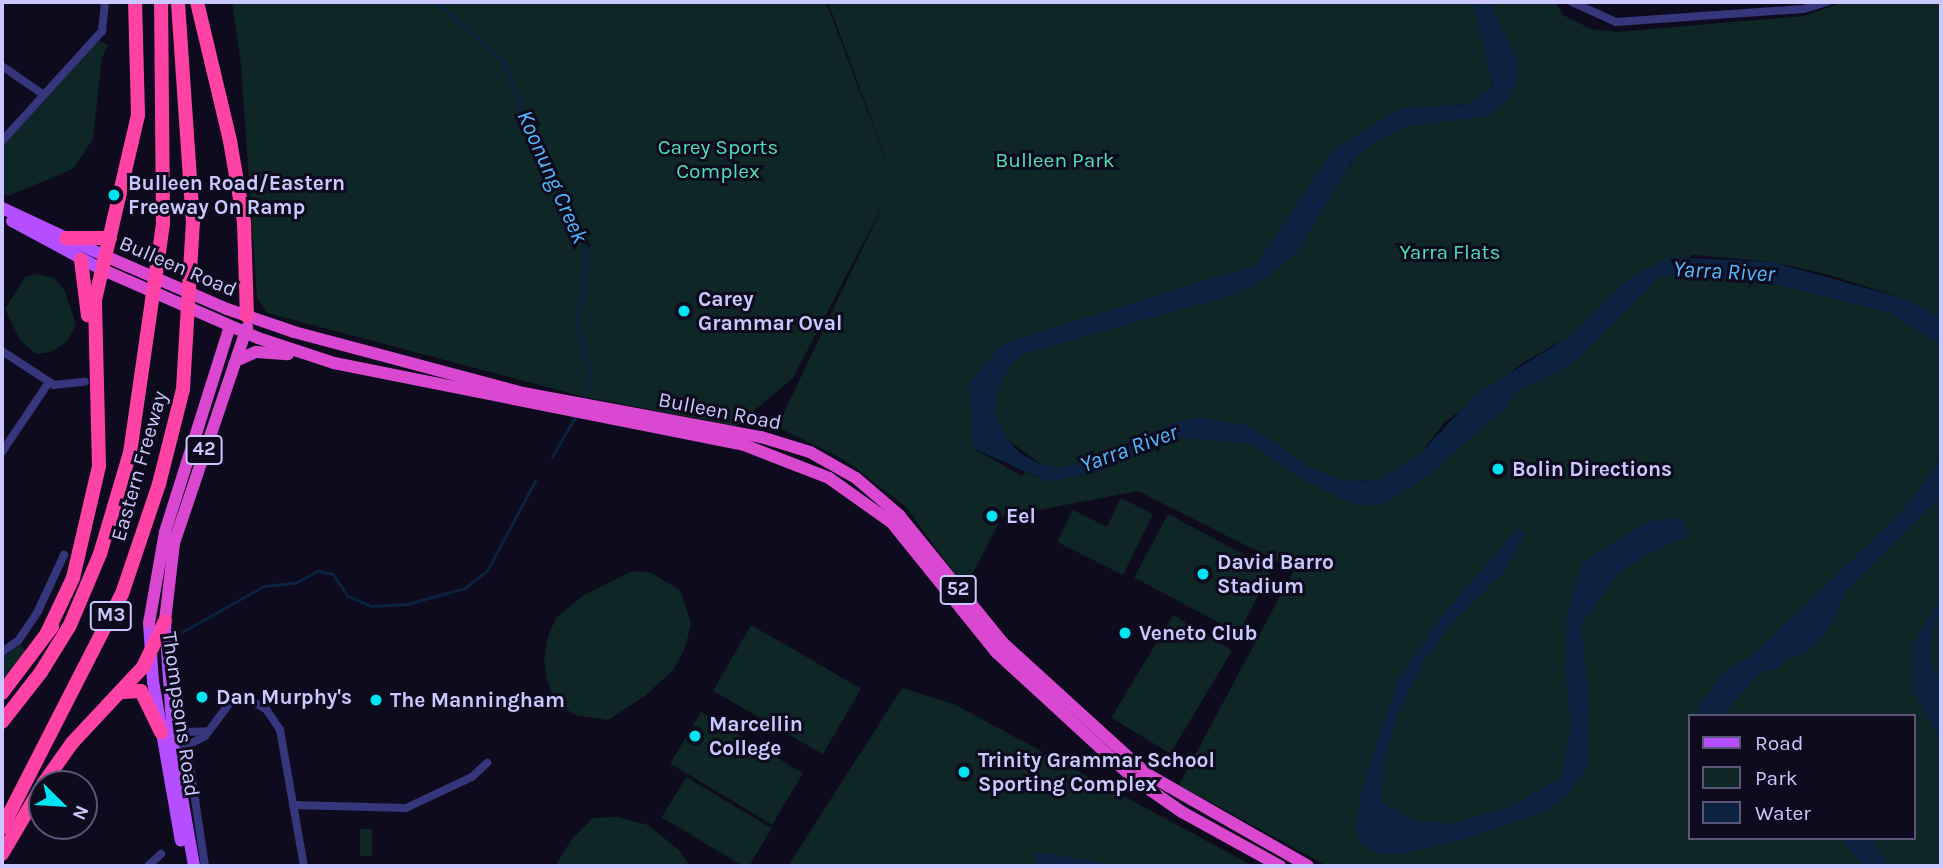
<!DOCTYPE html>
<style>
body{margin:0}
#map{position:relative;width:1943px;height:868px;overflow:hidden;background:#0d0b1d;font-family:Karla,sans-serif}
div>[style]{position:absolute}
[style*='--x']{left:calc(var(--x)*1px);top:calc(var(--y)*1px);width:calc(var(--w)*1px);rotate:calc(var(--a)*1deg)}
.green>*{inset:0;background:#0e2625;transform-origin:0 0}
.water>*{inset:0;background:#0b2241}
.stream>*{height:2.5px;margin:-1.25px;padding:0 1.25px;transform-origin:1.25px;border-radius:1.25px;background:#0b2241}
.minor>*{height:8px;margin:-4px;padding:0 4px;transform-origin:4px;border-radius:4px;background:#35367c}
.primary>*{height:12px;margin:-6px;padding:0 6px;transform-origin:6px;border-radius:6px;background:#b54eff}
.trunk>*{height:12px;margin:-6px;padding:0 6px;transform-origin:6px;border-radius:6px;background:#da48d2}
.motorway>*{height:14px;margin:-7px;padding:0 7px;transform-origin:7px;border-radius:7px;background:#ff42a5}
.dots>*{width:19px;height:19px;translate:-50% -50%;box-sizing:border-box;border:4px solid #0d0b1d;border-radius:50%}
span{translate:-50% -50%;white-space:nowrap;text-align:center;line-height:1.15;-webkit-text-stroke:6px #0d0b1d;paint-order:stroke}
.shield-label span{padding:2px 5px;background:#0d0b1d;border:2px solid;border-radius:5px;-webkit-text-stroke-width:0}
.shield-label{font-size:19px;color:#cbc7ff;font-weight:700}
.park-label{font-size:21px;color:#53dfb6}
.poi-label{font-size:21px;color:#cbc7ff;font-weight:700}
.left{translate:0 -50%;text-align:left}
.street-label{font-size:21px;color:#cbc7ff}
.water-label{font-size:23px;color:#55b8ff;font-style:italic}
.frame{position:absolute;inset:0;border:4px solid #cbc7ff;pointer-events:none}
.legend{position:absolute;left:1688px;top:714px;width:228px;height:126px;box-sizing:border-box;background:#0d0b1d;border:2px solid #595677;margin:0;padding:9px 12px;list-style:none;font-size:21px;color:#cbc7ff}
.legend li{display:flex;align-items:center;gap:14px;height:35px}
.legend b{width:35px;border:2px solid #595677}
.north{position:absolute;left:28px;top:770px;width:70px;height:70px;box-sizing:border-box;background:#0d0b1d;border:2px solid #595677;border-radius:50%;rotate:114deg;font-size:19px;font-weight:700;line-height:28px;text-align:center;color:#cbc7ff}
.north::after{content:'';display:block;margin:auto;width:24px;height:32px;background:#00e4f2;clip-path:polygon(50% 0,100% 100%,50% 72%,0 100%)}
</style>
<div id="map">
<div class="green">
<i style="clip-path:polygon(232px 2px,826px 2px,894px 181px,828px 2px,1473px 2px,1493px 87px,1467px 104px,1398px 109px,1333px 151px,1257px 265px,1004px 343px,973px 448px,1022px 476px,1025px 472px,1049px 482px,1098px 472px,1178px 437px,1252px 444px,1297px 476px,1351px 503px,1377px 506px,1422px 480px,1508px 406px,1515px 393px,1570px 366px,1659px 277px,1692px 274px,1783px 286px,1891px 313px,1941px 345px,1941px 444px,1937px 465px,1902px 512px,1757px 651px,1721px 676px,1697px 709px,1698px 716px,1689px 716px,1689px 838px,1840px 838px,1864px 866px,1327px 866px,1179px 785px,1294px 570px,1138px 491px,1002px 517px,965px 588px,906px 507px,845px 460px,777px 427px,884px 203px,793px 378px,736px 426px,585px 397px,267px 313px,257px 297px,241px 65px)"></i>
<i style="clip-path:polygon(1489px 2px,1555px 2px,1563px 15px,1591px 29px,1617px 32px,1803px 16px,1844px 2px,1941px 2px,1941px 318px,1902px 298px,1829px 275px,1772px 262px,1693px 255px,1592px 315px,1570px 336px,1524px 362px,1444px 423px,1420px 454px,1380px 480px,1346px 481px,1312px 469px,1249px 426px,1142px 434px,1117px 451px,1061px 468px,1042px 465px,1008px 440px,995px 414px,998px 391px,1009px 367px,1022px 354px,1236px 294px,1365px 148px,1409px 126px,1488px 116px,1506px 102px,1517px 83px,1518px 61px)"></i>
<i style="clip-path:polygon(99px 40px,108px 45px,102px 58px,93px 139px,73px 169px,8px 196px,2px 193px,2px 147px)"></i>
<i style="clip-path:polygon(37px 274px,54px 278px,64px 289px,76px 324px,67px 342px,50px 352px,36px 354px,20px 340px,5px 309px,25px 277px)"></i>
<i style="clip-path:polygon(1941px 496px,1941px 866px,1888px 866px,1872px 838px,1913px 838px,1913px 716px,1722px 716px,1722px 712px,1760px 672px,1778px 669px,1784px 661px,1813px 648px,1830px 626px,1846px 591px)"></i>
<i style="clip-path:polygon(1121px 498px,1153px 514px,1123px 575px,1057px 542px,1073px 510px,1107px 527px)"></i>
<i style="left:1168px;top:514px;width:118px;height:72px;rotate:28deg"></i>
<i style="clip-path:polygon(632px 571px,652px 573px,681px 591px,691px 624px,685px 648px,673px 670px,645px 696px,608px 720px,575px 715px,557px 703px,547px 681px,544px 661px,548px 636px,556px 618px,582px 596px)"></i>
<i style="left:1173px;top:615px;width:69px;height:120px;rotate:31deg"></i>
<i style="left:751px;top:625px;width:127px;height:76px;rotate:30deg"></i>
<i style="clip-path:polygon(20px 645px,31px 656px,2px 696px,2px 658px)"></i>
<i style="clip-path:polygon(902px 688px,954px 704px,1253px 866px,788px 866px)"></i>
<i style="left:701px;top:712px;width:119px;height:60px;rotate:31deg"></i>
<i style="left:686px;top:777px;width:100px;height:47px;rotate:31deg"></i>
<i style="clip-path:polygon(617px 817px,648px 825px,679px 850px,690px 866px,555px 866px,572px 839px,593px 818px)"></i>
<i style="left:360px;top:829px;width:12px;height:27px"></i>
</div>
<div class="water">
<i style="clip-path:polygon(1473px 2px,1489px 2px,1518px 61px,1517px 83px,1506px 102px,1488px 116px,1409px 126px,1365px 148px,1350px 164px,1298px 251px,1266px 278px,1236px 294px,1022px 354px,1009px 367px,998px 391px,995px 414px,1008px 440px,1021px 454px,1042px 465px,1061px 468px,1117px 451px,1171px 423px,1200px 417px,1249px 426px,1312px 469px,1346px 481px,1380px 480px,1420px 454px,1476px 394px,1570px 336px,1627px 280px,1669px 257px,1772px 262px,1902px 298px,1941px 318px,1941px 345px,1891px 313px,1783px 286px,1692px 274px,1659px 277px,1570px 366px,1515px 393px,1508px 406px,1422px 480px,1377px 506px,1351px 503px,1297px 476px,1252px 444px,1178px 437px,1098px 472px,1049px 482px,973px 448px,969px 383px,1004px 343px,1256px 265px,1333px 151px,1398px 109px,1467px 104px,1493px 87px)"></i>
<i style="clip-path:polygon(1941px 444px,1941px 496px,1846px 591px,1830px 626px,1813px 648px,1784px 661px,1778px 669px,1760px 672px,1722px 716px,1698px 716px,1697px 709px,1721px 676px,1757px 651px,1902px 512px,1937px 465px)"></i>
<i style="clip-path:polygon(1681px 517px,1689px 536px,1646px 554px,1617px 575px,1581px 625px,1589px 697px,1588px 765px,1569px 793px,1546px 811px,1463px 840px,1401px 854px,1380px 854px,1362px 845px,1356px 831px,1360px 795px,1397px 682px,1441px 617px,1518px 528px,1526px 533px,1504px 572px,1450px 625px,1424px 661px,1398px 714px,1383px 764px,1382px 803px,1413px 820px,1452px 824px,1509px 807px,1561px 778px,1571px 724px,1565px 670px,1567px 615px,1582px 563px,1647px 522px)"></i>
<i style="clip-path:polygon(1941px 598px,1941px 616px,1934px 621px,1929px 658px,1941px 685px,1941px 741px,1912px 689px,1913px 643px)"></i>
<i style="clip-path:polygon(1840px 838px,1872px 838px,1888px 866px,1864px 866px)"></i>
<i style="clip-path:polygon(1036px 852px,1099px 862px,1113px 866px,1035px 866px)"></i>
</div>
<div class="stream">
<i style="--x:437;--y:2;--w:89;--a:41.4"></i>
<i style="--x:504;--y:61;--w:69;--a:69.7"></i>
<i style="--x:528;--y:126;--w:134;--a:64.4"></i>
<i style="--x:586;--y:247;--w:28;--a:90"></i>
<i style="--x:586;--y:275;--w:49;--a:100.6"></i>
<i style="--x:577;--y:323;--w:52;--a:75.4"></i>
<i style="--x:590;--y:373;--w:26;--a:101"></i>
<i style="--x:552;--y:457;--w:50;--a:-59.8"></i>
<i style="--x:182;--y:632;--w:94;--a:-29.3"></i>
<i style="--x:264;--y:586;--w:31;--a:-6"></i>
<i style="--x:295;--y:583;--w:26;--a:-28"></i>
<i style="--x:318;--y:571;--w:15;--a:11"></i>
<i style="--x:333;--y:574;--w:27;--a:56"></i>
<i style="--x:348;--y:596;--w:25;--a:23"></i>
<i style="--x:371;--y:606;--w:36;--a:-3"></i>
<i style="--x:407;--y:604;--w:60;--a:-15.4"></i>
<i style="--x:465;--y:588;--w:28;--a:-38"></i>
<i style="--x:487;--y:571;--w:102;--a:-61.9"></i>
</div>
<div class="minor">
<i style="--x:1572;--y:2;--w:48;--a:24.4"></i>
<i style="--x:1616;--y:22;--w:188;--a:-4"></i>
<i style="--x:1804;--y:9;--w:24;--a:-17"></i>
<i style="--x:2;--y:66;--w:51;--a:34.6"></i>
<i style="--x:2;--y:141;--w:149;--a:-47.7"></i>
<i style="--x:102;--y:31;--w:29;--a:-84"></i>
<i style="--x:2;--y:351;--w:62;--a:33.2"></i>
<i style="--x:54;--y:385;--w:31;--a:-6"></i>
<i style="--x:2;--y:452;--w:84;--a:-56.1"></i>
<i style="--x:2;--y:652;--w:19;--a:-35"></i>
<i style="--x:18;--y:641;--w:36;--a:-56"></i>
<i style="--x:38;--y:611;--w:62;--a:-65.1"></i>
<i style="--x:172;--y:713;--w:30;--a:62"></i>
<i style="--x:186;--y:739;--w:128;--a:81.5"></i>
<i style="--x:183;--y:732;--w:25;--a:-2"></i>
<i style="--x:174;--y:752;--w:35;--a:-27"></i>
<i style="--x:205;--y:736;--w:45;--a:-53.1"></i>
<i style="--x:232;--y:700;--w:16;--a:-4"></i>
<i style="--x:248;--y:699;--w:21;--a:29"></i>
<i style="--x:266;--y:709;--w:25;--a:56"></i>
<i style="--x:280;--y:730;--w:138;--a:80"></i>
<i style="--x:293;--y:805;--w:113;--a:1.5"></i>
<i style="--x:406;--y:808;--w:73;--a:-25.2"></i>
<i style="--x:472;--y:777;--w:21;--a:-43"></i>
<i style="--x:148;--y:866;--w:18;--a:-43"></i>
</div>
<div class="primary">
<i style="--x:2;--y:208;--w:114;--a:25"></i>
<i style="--x:12;--y:221;--w:101;--a:28.3"></i>
<i style="--x:165;--y:621;--w:131;--a:86.1"></i>
<i style="--x:174;--y:752;--w:116;--a:80"></i>
<i style="--x:149;--y:623;--w:58;--a:86.1"></i>
<i style="--x:153;--y:681;--w:162;--a:80.1"></i>
</div>
<div class="trunk">
<i style="--x:105;--y:256;--w:133;--a:23.5"></i>
<i style="--x:227;--y:309;--w:71;--a:18.9"></i>
<i style="--x:294;--y:332;--w:237;--a:14.9"></i>
<i style="--x:523;--y:393;--w:242;--a:10.5"></i>
<i style="--x:761;--y:437;--w:51;--a:17"></i>
<i style="--x:810;--y:452;--w:53;--a:29.5"></i>
<i style="--x:856;--y:478;--w:57;--a:40.7"></i>
<i style="--x:899;--y:515;--w:165;--a:50.9"></i>
<i style="--x:1003;--y:643;--w:195;--a:42.3"></i>
<i style="--x:1147;--y:774;--w:185;--a:29.7"></i>
<i style="--x:101;--y:269;--w:171;--a:23.7"></i>
<i style="--x:258;--y:338;--w:80;--a:18.2"></i>
<i style="--x:334;--y:363;--w:418;--a:11.3"></i>
<i style="--x:744;--y:445;--w:91;--a:21.2"></i>
<i style="--x:829;--y:478;--w:77;--a:35.5"></i>
<i style="--x:892;--y:523;--w:166;--a:51.1"></i>
<i style="--x:996;--y:652;--w:186;--a:42.6"></i>
<i style="--x:1133;--y:778;--w:60;--a:34.8"></i>
<i style="--x:1182;--y:812;--w:112;--a:28.9"></i>
<i style="--x:240;--y:359;--w:17;--a:-24"></i>
<i style="--x:256;--y:352;--w:32;--a:4"></i>
<i style="--x:165;--y:621;--w:79;--a:-83.4"></i>
<i style="--x:174;--y:543;--w:228;--a:-71.3"></i>
<i style="--x:149;--y:623;--w:92;--a:-80"></i>
<i style="--x:165;--y:532;--w:216;--a:-72.5"></i>
</div>
<div class="motorway">
<i style="--x:197;--y:2;--w:143;--a:76.6"></i>
<i style="--x:230;--y:141;--w:82;--a:80.2"></i>
<i style="--x:244;--y:222;--w:94;--a:88.2"></i>
<i style="--x:66;--y:238;--w:44;--a:0"></i>
<i style="--x:81;--y:260;--w:56;--a:82.9"></i>
<i style="--x:47;--y:633;--w:61;--a:-64.7"></i>
<i style="--x:73;--y:578;--w:115;--a:-76.9"></i>
<i style="--x:99;--y:466;--w:166;--a:-91.4"></i>
<i style="--x:95;--y:300;--w:190;--a:-76.9"></i>
<i style="--x:138;--y:115;--w:113;--a:-91.5"></i>
<i style="--x:122;--y:692;--w:19;--a:-3"></i>
<i style="--x:141;--y:691;--w:46;--a:64"></i>
<i style="--x:2;--y:693;--w:83;--a:-52.9"></i>
<i style="--x:2;--y:722;--w:63;--a:-52"></i>
<i style="--x:41;--y:672;--w:55;--a:-58.3"></i>
<i style="--x:70;--y:625;--w:77;--a:-67.1"></i>
<i style="--x:100;--y:554;--w:105;--a:-73.5"></i>
<i style="--x:130;--y:453;--w:232;--a:-81.8"></i>
<i style="--x:163;--y:223;--w:221;--a:-90.5"></i>
<i style="--x:43;--y:784;--w:50;--a:-54.7"></i>
<i style="--x:72;--y:743;--w:104;--a:-46.9"></i>
<i style="--x:143;--y:667;--w:51;--a:-64.4"></i>
<i style="--x:2;--y:828;--w:263;--a:-62.9"></i>
<i style="--x:122;--y:594;--w:116;--a:-71.4"></i>
<i style="--x:159;--y:484;--w:98;--a:-75.8"></i>
<i style="--x:183;--y:389;--w:166;--a:-86.6"></i>
<i style="--x:193;--y:223;--w:222;--a:-93.9"></i>
<i style="--x:2;--y:854;--w:79;--a:-59.5"></i>
</div>
<div class="dots">
<i style="left:114px;top:195px;background:#00e4f2"></i>
<i style="left:684px;top:311px;background:#00e4f2"></i>
<i style="left:1498px;top:469px;background:#00e4f2"></i>
<i style="left:992px;top:516px;background:#00e4f2"></i>
<i style="left:1203px;top:574px;background:#00e4f2"></i>
<i style="left:1125px;top:633px;background:#00e4f2"></i>
<i style="left:202px;top:697px;background:#00e4f2"></i>
<i style="left:376px;top:700px;background:#00e4f2"></i>
<i style="left:695px;top:736px;background:#00e4f2"></i>
<i style="left:964px;top:772px;background:#00e4f2"></i>
</div>
<div class="shield-label">
<span style="left:204px;top:450px">42</span>
<span style="left:958px;top:590px">52</span>
<span style="left:111px;top:616px">M3</span>
</div>
<div class="park-label">
<span style="left:718px;top:159px">Carey Sports<br>Complex</span>
<span style="left:1055px;top:160px">Bulleen Park</span>
<span style="left:1450px;top:252px">Yarra Flats</span>
</div>
<div class="poi-label">
<span class="left" style="left:128px;top:195px">Bulleen Road/Eastern<br>Freeway On Ramp</span>
<span class="left" style="left:698px;top:311px">Carey<br>Grammar Oval</span>
<span class="left" style="left:1512px;top:469px">Bolin Directions</span>
<span class="left" style="left:1006px;top:516px">Eel</span>
<span class="left" style="left:1217px;top:574px">David Barro<br>Stadium</span>
<span class="left" style="left:1139px;top:633px">Veneto Club</span>
<span class="left" style="left:216px;top:697px">Dan Murphy's</span>
<span class="left" style="left:390px;top:700px">The Manningham</span>
<span class="left" style="left:709px;top:736px">Marcellin<br>College</span>
<span class="left" style="left:978px;top:772px">Trinity Grammar School<br>Sporting Complex</span>
</div>
<div class="street-label">
<span style="left:178px;top:266px;rotate:23deg">Bulleen Road</span>
<span style="left:720px;top:411px;rotate:11deg">Bulleen Road</span>
<span style="left:139px;top:466px;rotate:-74deg">Eastern Freeway</span>
<span style="left:181px;top:714px;rotate:82deg">Thompsons Road</span>
</div>
<div class="water-label">
<span style="left:552px;top:177px;rotate:66deg">Koonung Creek</span>
<span style="left:1724px;top:272px;rotate:3deg">Yarra River</span>
<span style="left:1129px;top:449px;rotate:-20deg">Yarra River</span>
</div>
<div class="frame"></div>
<ul class="legend">
<li><b style="height:9px;background:#b54eff"></b>Road</li>
<li><b style="height:19px;background:#0e2625"></b>Park</li>
<li><b style="height:19px;background:#0b2241"></b>Water</li>
</ul>
<div class="north">N</div>
</div>
